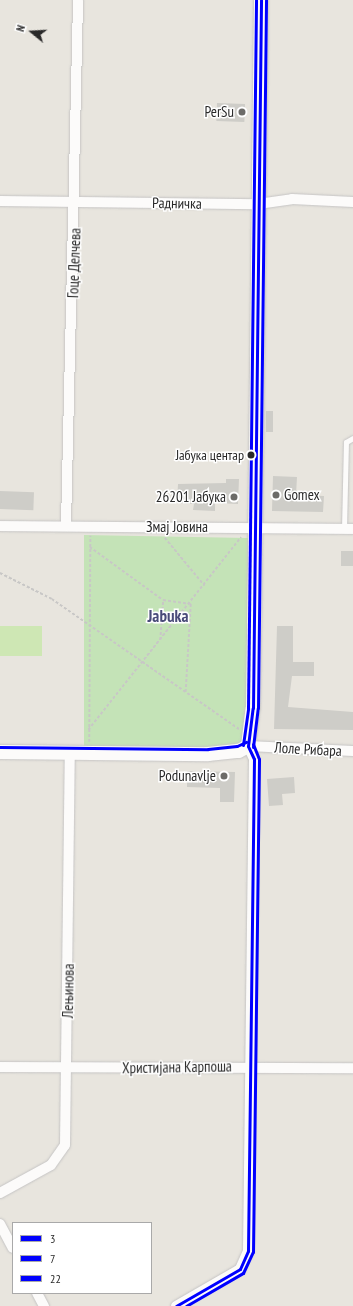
<!DOCTYPE html>
<meta charset="utf-8">
<style>
body{margin:0}
#map{position:relative;width:353px;height:1306px;overflow:hidden;background:#e8e5de;font-family:"PT Sans Narrow",sans-serif}
div>[style]{position:absolute}
[style*='--x']{left:calc(var(--x)*1px);top:calc(var(--y)*1px);width:calc(var(--w)*1px);rotate:calc(var(--a)*1deg)}
.green>*{inset:0;background:#c4e3b7}
.pitch>*{inset:0;background:#cee7b4;transform-origin:0 0}
.building>*{inset:0;background:#cecdc8;transform-origin:0 0}
.path>*{height:1.5px;margin-top:-0.75px;transform-origin:0;background:repeating-linear-gradient(90deg,#c8c7c6 0 3px,transparent 0 5px)}
.roads{filter:drop-shadow(0 0 1px #c5c4c4) drop-shadow(0 0 1px #c5c4c4)}
.lane>*{height:5px;margin:-2.5px;padding:0 2.5px;transform-origin:2.5px;border-radius:2.5px;background:#fcfbfa}
.street>*{height:10px;margin:-5px;padding:0 5px;transform-origin:5px;border-radius:5px;background:#fcfbfa}
.secondary>*{height:14px;margin:-7px;padding:0 7px;transform-origin:7px;border-radius:7px;background:#fcfbfa}
.bus-1>*{height:3px;margin:-1.5px;padding:0 1.5px;transform-origin:1.5px;border-radius:1.5px;background:#00f}
.bus-2>*{height:3px;margin:-1.5px;padding:0 1.5px;transform-origin:1.5px;border-radius:1.5px;background:#00f}
.bus-3>*{height:3px;margin:-1.5px;padding:0 1.5px;transform-origin:1.5px;border-radius:1.5px;background:#00f}
.dots>*{width:11px;height:11px;translate:-50% -50%;box-sizing:border-box;border:2px solid #fff;border-radius:50%}
span{translate:-50% -50%;white-space:nowrap;text-align:center;line-height:1.15;-webkit-text-stroke:3px #fff;paint-order:stroke}
.bus-label{font-size:14px;color:#292929}
.right{translate:-100% -50%;text-align:right}
.poi-label{font-size:15px;color:#292929}
.left{translate:0 -50%;text-align:left}
.street-label{font-size:15px;color:#292929}
.quarter-label{font-size:17px;color:#4a4c79;font-weight:700}
.legend{position:absolute;left:12px;top:1222px;width:140px;height:72px;box-sizing:border-box;background:#fff;border:1px solid #a9a9a9;margin:0;padding:5px 7px;list-style:none;font-size:12px;color:#292929}
.legend li{display:flex;align-items:center;gap:8px;height:20px}
.legend b{width:20px;border:1px solid #a9a9a9}
.north{position:absolute;left:12px;top:12px;width:40px;height:40px;-webkit-text-stroke:3px #fff;paint-order:stroke;rotate:288deg;font-size:11px;font-weight:700;line-height:16px;text-align:center;color:#292929}
.north::after{content:'';display:block;margin:auto;width:14px;height:18px;background:#292929;clip-path:polygon(50% 0,100% 100%,50% 72%,0 100%)}
</style>
<div id="map">
<div class="green">
<i style="clip-path:polygon(84px 535px,248px 538px,247px 732px,243px 742px,233px 748px,84px 747px)"></i>
</div>
<div class="pitch">
<i style="left:0;top:626px;width:42px;height:30px"></i>
</div>
<div class="building">
<i style="left:217px;top:103px;width:28px;height:18px;rotate:2deg"></i>
<i style="left:266px;top:411px;width:7px;height:21px"></i>
<i style="clip-path:polygon(273px 476px,297px 477px,296px 495px,324px 496px,323px 512px,272px 511px)"></i>
<i style="clip-path:polygon(226px 479px,239px 479px,238px 504px,215px 503px,215px 511px,193px 510px,194px 504px,177px 503px,178px 484px,226px 483px)"></i>
<i style="left:0;top:491px;width:34px;height:18px;rotate:2deg"></i>
<i style="left:341px;top:551px;width:12px;height:15px"></i>
<i style="clip-path:polygon(277px 626px,293px 626px,293px 662px,314px 662px,314px 676px,292px 676px,288px 707px,353px 712px,353px 730px,274px 729px)"></i>
<i style="clip-path:polygon(187px 771px,235px 772px,234px 802px,220px 802px,220px 788px,187px 787px)"></i>
<i style="clip-path:polygon(294px 777px,295px 793px,282px 794px,283px 805px,269px 806px,267px 779px)"></i>
</div>
<div class="path">
<i style="--x:165;--y:538;--w:62;--a:50.2"></i>
<i style="--x:90;--y:547;--w:90;--a:36"></i>
<i style="--x:163;--y:600;--w:28;--a:8"></i>
<i style="--x:191;--y:604;--w:88;--a:93.3"></i>
<i style="--x:0;--y:573;--w:58;--a:26.6"></i>
<i style="--x:52;--y:599;--w:228;--a:34.8"></i>
<i style="--x:160;--y:640;--w:40;--a:-85.7"></i>
<i style="--x:88;--y:730;--w:246;--a:-51.6"></i>
<i style="--x:89;--y:742;--w:206;--a:-89.7"></i>
</div>
<div class="roads">
<div class="lane">
<i style="--x:344;--y:529;--w:87;--a:-88.7"></i>
<i style="--x:346;--y:442;--w:8;--a:-30"></i>
</div>
<div class="street">
<i style="--x:0;--y:201;--w:258;--a:0.7"></i>
<i style="--x:258;--y:204;--w:34;--a:-8"></i>
<i style="--x:292;--y:199;--w:61;--a:2.8"></i>
<i style="--x:0;--y:526;--w:353;--a:0.5"></i>
<i style="--x:66;--y:526;--w:526;--a:-88.69"></i>
<i style="--x:0;--y:1067;--w:353;--a:0.2"></i>
<i style="--x:0;--y:1193;--w:58;--a:-28.8"></i>
<i style="--x:51;--y:1165;--w:24;--a:-55"></i>
<i style="--x:65;--y:1145;--w:391;--a:-89.3"></i>
<i style="--x:0;--y:1224;--w:27;--a:62"></i>
<i style="--x:37;--y:1293;--w:15;--a:62"></i>
<i style="--x:176;--y:1306;--w:74;--a:-30"></i>
<i style="--x:240;--y:1269;--w:20;--a:-66"></i>
<i style="--x:248;--y:1251;--w:492;--a:-89.3"></i>
<i style="--x:254;--y:759;--w:14;--a:-115"></i>
<i style="--x:248;--y:746;--w:105;--a:2.7"></i>
</div>
<div class="secondary">
<i style="--x:0;--y:752;--w:208;--a:0.6"></i>
<i style="--x:208;--y:754;--w:31;--a:-6"></i>
<i style="--x:239;--y:751;--w:10;--a:-29"></i>
<i style="--x:248;--y:746;--w:38;--a:-83"></i>
<i style="--x:253;--y:708;--w:152;--a:-89.2"></i>
<i style="--x:255;--y:556;--w:556;--a:-89.38"></i>
</div>
</div>
<div class="bus-1">
<i style="--x:248;--y:746;--w:38;--a:-83"></i>
<i style="--x:253;--y:708;--w:708;--a:-89.35"></i>
<i style="--x:176;--y:1306;--w:74;--a:-30"></i>
<i style="--x:240;--y:1269;--w:20;--a:-66"></i>
<i style="--x:248;--y:1251;--w:492;--a:-89.3"></i>
<i style="--x:254;--y:759;--w:14;--a:-115"></i>
</div>
<div class="bus-2">
<i style="--x:253;--y:747;--w:39;--a:-83"></i>
<i style="--x:258;--y:708;--w:708;--a:-89.35"></i>
<i style="--x:186;--y:1306;--w:66;--a:-30.1"></i>
<i style="--x:243;--y:1273;--w:23;--a:-65"></i>
<i style="--x:253;--y:1252;--w:493;--a:-89.3"></i>
<i style="--x:259;--y:759;--w:16;--a:-112"></i>
</div>
<div class="bus-3">
<i style="--x:243;--y:745;--w:37;--a:-82"></i>
<i style="--x:248;--y:708;--w:708;--a:-89.35"></i>
<i style="--x:0;--y:747;--w:208;--a:0.6"></i>
<i style="--x:208;--y:749;--w:29;--a:-6"></i>
<i style="--x:237;--y:746;--w:10;--a:-24"></i>
</div>
<div class="dots">
<i style="left:242px;top:112px;background:#6c6b68"></i>
<i style="left:251px;top:455px;background:#292929"></i>
<i style="left:276px;top:495px;background:#6c6b68"></i>
<i style="left:234px;top:497px;background:#6c6b68"></i>
<i style="left:224px;top:776px;background:#6c6b68"></i>
</div>
<div class="bus-label">
<span class="right" style="left:244px;top:455px">Јабука центар</span>
</div>
<div class="poi-label">
<span class="right" style="left:234px;top:112px">PerSu</span>
<span class="left" style="left:284px;top:495px">Gomex</span>
<span class="right" style="left:226px;top:497px">26201 Јабука</span>
<span class="right" style="left:216px;top:776px">Podunavlje</span>
</div>
<div class="street-label">
<span style="left:177px;top:203px;rotate:1deg">Радничка</span>
<span style="left:74px;top:263px;rotate:-88deg">Гоце Делчева</span>
<span style="left:177px;top:527px">Змај Јовина</span>
<span style="left:308px;top:749px;rotate:3deg">Лоле Рибара</span>
<span style="left:68px;top:991px;rotate:-89deg">Лењинова</span>
<span style="left:177px;top:1067px;rotate:-1deg">Христијана Карпоша</span>
</div>
<div class="quarter-label">
<span style="left:168px;top:617px">Jabuka</span>
</div>
<ul class="legend">
<li><b style="height:5px;background:#00f"></b>3</li>
<li><b style="height:5px;background:#00f"></b>7</li>
<li><b style="height:5px;background:#00f"></b>22</li>
</ul>
<div class="north">N</div>
</div>
